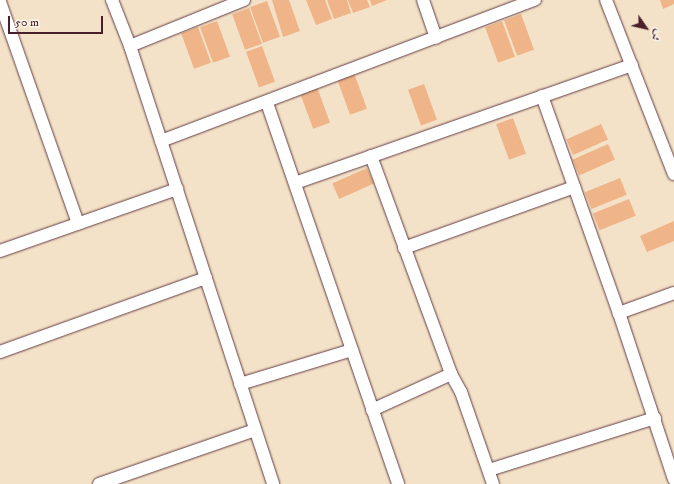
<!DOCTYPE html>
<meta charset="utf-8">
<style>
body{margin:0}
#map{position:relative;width:674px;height:484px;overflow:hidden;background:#f4e2c8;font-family:"IM FELL DW Pica",Amiri,serif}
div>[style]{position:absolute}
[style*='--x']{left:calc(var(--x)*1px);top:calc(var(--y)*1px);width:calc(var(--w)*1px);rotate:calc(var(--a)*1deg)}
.building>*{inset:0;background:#efb589;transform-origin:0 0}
.roads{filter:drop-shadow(0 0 1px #643c43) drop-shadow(0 0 1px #643c43)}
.minor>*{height:12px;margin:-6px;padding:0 6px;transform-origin:6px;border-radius:6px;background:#fff}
span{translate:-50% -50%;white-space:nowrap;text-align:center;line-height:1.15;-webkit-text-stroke:3px #fbf7ec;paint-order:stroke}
.north{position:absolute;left:626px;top:8px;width:40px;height:40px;-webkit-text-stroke:3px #fbf7ec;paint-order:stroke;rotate:124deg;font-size:11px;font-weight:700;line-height:16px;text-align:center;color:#4a1f2b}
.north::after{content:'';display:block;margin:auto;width:14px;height:18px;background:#4a1f2b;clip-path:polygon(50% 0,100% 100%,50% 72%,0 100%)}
.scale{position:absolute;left:8px;top:16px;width:95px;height:18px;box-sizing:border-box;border:2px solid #4a1f2b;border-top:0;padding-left:5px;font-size:12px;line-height:14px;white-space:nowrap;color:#4a1f2b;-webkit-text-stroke:3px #fbf7ec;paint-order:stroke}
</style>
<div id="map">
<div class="building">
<i style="clip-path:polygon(272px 0,289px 0,300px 31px,283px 37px)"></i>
<i style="clip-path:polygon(306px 0,325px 0,332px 19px,316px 25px)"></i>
<i style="clip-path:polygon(327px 0,347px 0,351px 13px,334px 19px)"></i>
<i style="clip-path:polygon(348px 0,367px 0,370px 7px,353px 13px)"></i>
<i style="clip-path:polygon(370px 0,387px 0,372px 6px)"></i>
<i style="clip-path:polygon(660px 0,674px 0,674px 4px,663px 9px)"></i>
<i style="left:267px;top:1px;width:38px;height:18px;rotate:70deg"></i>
<i style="left:249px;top:8px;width:38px;height:18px;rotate:70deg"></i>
<i style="left:521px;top:14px;width:38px;height:18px;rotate:70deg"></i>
<i style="left:217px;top:21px;width:38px;height:18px;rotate:70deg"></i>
<i style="left:502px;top:21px;width:38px;height:18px;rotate:70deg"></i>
<i style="left:198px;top:27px;width:38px;height:18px;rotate:70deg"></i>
<i style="left:262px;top:46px;width:38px;height:17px;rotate:70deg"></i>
<i style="left:354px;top:73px;width:38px;height:18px;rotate:70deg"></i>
<i style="left:424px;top:84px;width:38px;height:17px;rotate:70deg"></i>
<i style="left:317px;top:87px;width:38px;height:18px;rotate:70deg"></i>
<i style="left:513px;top:118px;width:38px;height:18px;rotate:70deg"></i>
<i style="left:601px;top:124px;width:17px;height:38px;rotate:66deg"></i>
<i style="left:608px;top:144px;width:17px;height:39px;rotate:66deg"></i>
<i style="left:367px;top:168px;width:17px;height:38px;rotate:66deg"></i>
<i style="left:620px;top:178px;width:18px;height:38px;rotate:68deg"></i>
<i style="left:629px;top:199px;width:18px;height:39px;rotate:68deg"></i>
<i style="clip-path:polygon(674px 221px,674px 241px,647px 252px,640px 236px)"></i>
</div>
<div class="roads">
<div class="minor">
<i style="--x:112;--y:0;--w:49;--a:68.6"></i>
<i style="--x:130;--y:46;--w:123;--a:-22"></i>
<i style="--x:423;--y:0;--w:40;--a:71.1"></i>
<i style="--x:606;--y:0;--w:187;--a:68.7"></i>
<i style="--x:0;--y:2;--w:235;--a:70.6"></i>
<i style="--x:130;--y:46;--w:461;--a:71.9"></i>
<i style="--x:542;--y:96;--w:230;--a:70.5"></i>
<i style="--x:267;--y:103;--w:403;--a:71"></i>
<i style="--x:161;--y:141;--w:400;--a:-20.7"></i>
<i style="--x:371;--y:156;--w:232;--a:69.8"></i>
<i style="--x:295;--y:183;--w:357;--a:-19.3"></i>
<i style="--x:404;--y:248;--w:181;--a:-19.7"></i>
<i style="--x:0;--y:251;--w:188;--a:-19.3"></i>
<i style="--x:674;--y:293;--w:59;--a:160"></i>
<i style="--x:619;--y:313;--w:175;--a:71.7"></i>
<i style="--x:0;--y:352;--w:219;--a:-19.8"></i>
<i style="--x:240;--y:384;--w:117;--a:-16.9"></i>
<i style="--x:372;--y:410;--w:87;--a:-24.5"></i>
<i style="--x:451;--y:374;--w:21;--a:61"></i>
<i style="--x:461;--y:392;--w:97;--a:70.8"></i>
<i style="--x:489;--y:470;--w:174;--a:-17.4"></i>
<i style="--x:99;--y:484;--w:165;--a:-19.1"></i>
</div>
</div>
<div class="north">ش</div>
<div class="scale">50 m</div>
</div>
